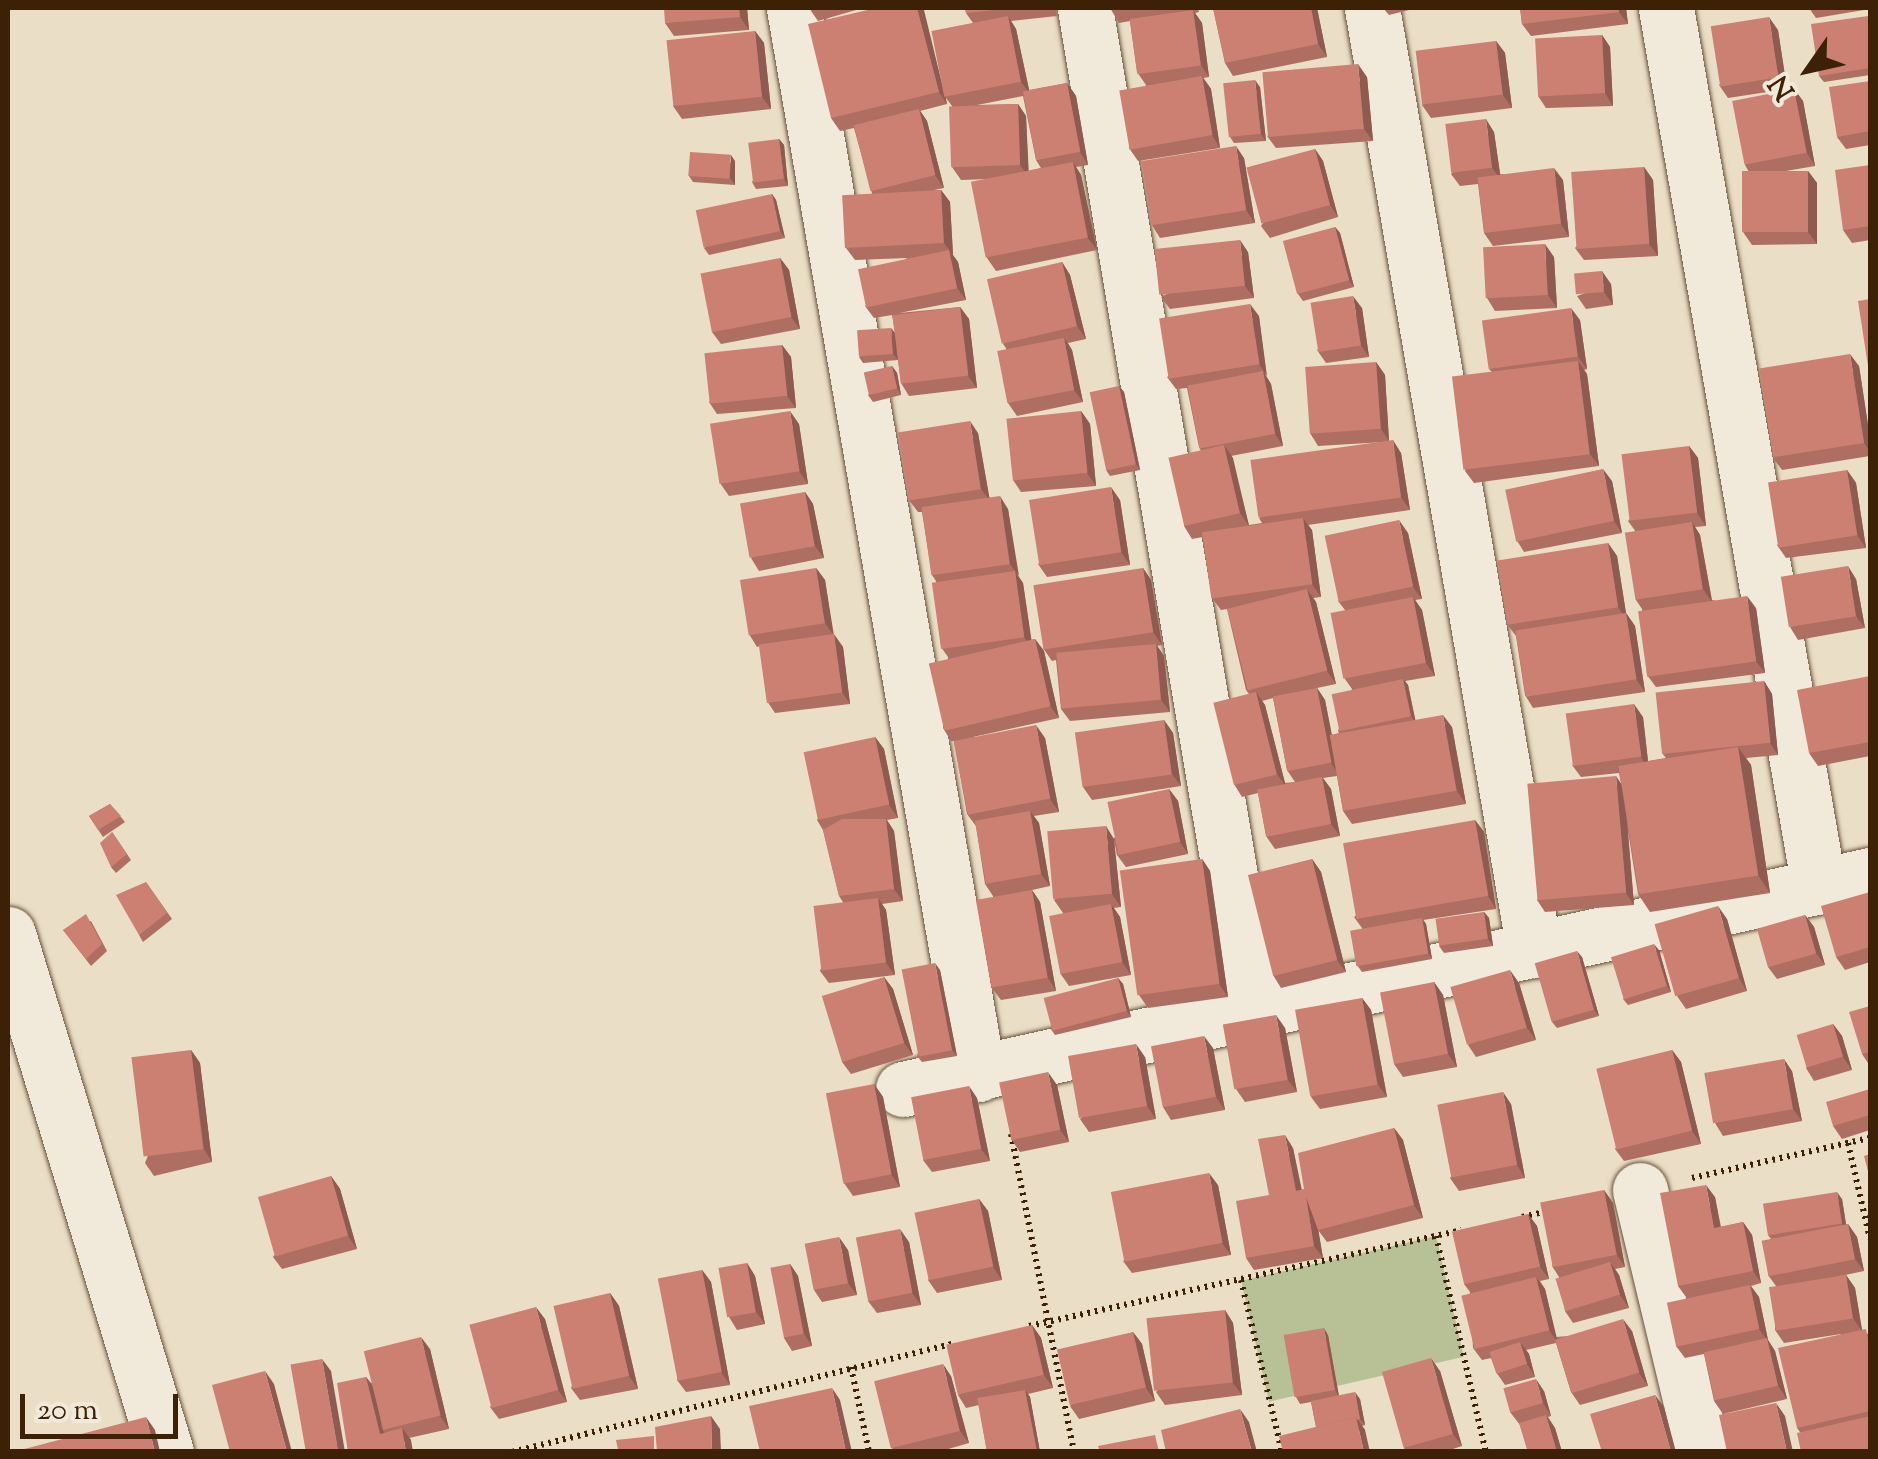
<!DOCTYPE html>
<style>
body{margin:0}
#map{position:relative;width:1878px;height:1459px;overflow:hidden;background:#eadec6;font-family:"Sorts Mill Goudy",serif}
div>[style]{position:absolute}
[style*='--x']{left:calc(var(--x)*1px);top:calc(var(--y)*1px);width:calc(var(--w)*1px);rotate:calc(var(--a)*1deg)}
.green>*{inset:0;background:#b7c195;transform-origin:0 0}
.path>*{height:6px;margin-top:-3px;transform-origin:0;background:repeating-linear-gradient(90deg,#3d2107 0 2.5px,transparent 0 7.5px)}
.roads{filter:drop-shadow(0 0 2px #685037) drop-shadow(0 0 2px #685037)}
.street>*{height:55px;margin:-27.5px;padding:0 27.5px;transform-origin:27.5px;border-radius:27.5px;background:#f1eada}
.secondary>*{height:55px;margin:-27.5px;padding:0 27.5px;transform-origin:27.5px;border-radius:27.5px;background:#f1eada}
.wall>*{inset:0;background:#af6e62}
.shaded-wall>*{inset:0;background:#8f5a50}
.building>*{inset:0;background:#cc8072;transform-origin:0 0}
span{translate:-50% -50%;white-space:nowrap;text-align:center;line-height:1.15;-webkit-text-stroke:10px #f1eada;paint-order:stroke}
.frame{position:absolute;inset:0;border:10px solid #3d2107;pointer-events:none}
.north{position:absolute;left:1758px;top:20px;width:100px;height:100px;-webkit-text-stroke:8px #f1eada;paint-order:stroke;rotate:236deg;font-size:28px;font-weight:700;line-height:40px;text-align:center;color:#3d2107}
.north::after{content:'';display:block;margin:auto;width:35px;height:45px;background:#3d2107;clip-path:polygon(50% 0,100% 100%,50% 72%,0 100%)}
.scale{position:absolute;left:20px;top:1394px;width:158px;height:45px;box-sizing:border-box;border:5px solid #3d2107;border-top:0;padding-left:12px;font-size:30px;line-height:35px;white-space:nowrap;color:#3d2107;-webkit-text-stroke:8px #f1eada;paint-order:stroke}
</style>
<div id="map">
<div class="green">
<i style="left:1436px;top:1236px;width:124px;height:200px;rotate:77deg"></i>
</div>
<div class="path">
<i style="--x:1011;--y:1134;--w:324;--a:78.8"></i>
<i style="--x:1848;--y:1143;--w:98;--a:77.1"></i>
<i style="--x:1692;--y:1178;--w:182;--a:-12.7"></i>
<i style="--x:1522;--y:1217;--w:27;--a:-13"></i>
<i style="--x:1436;--y:1236;--w:222;--a:77"></i>
<i style="--x:1241;--y:1280;--w:177;--a:76.6"></i>
<i style="--x:1029;--y:1326;--w:443;--a:-12.5"></i>
<i style="--x:851;--y:1367;--w:87;--a:78"></i>
<i style="--x:512;--y:1452;--w:454;--a:-13.8"></i>
</div>
<div class="roads">
<div class="street">
<i style="--x:794;--y:8;--w:1082;--a:80.21"></i>
<i style="--x:1085;--y:8;--w:1019;--a:80.51"></i>
<i style="--x:1372;--y:8;--w:956;--a:80.24"></i>
<i style="--x:1666;--y:8;--w:892;--a:80.13"></i>
<i style="--x:903;--y:1089;--w:990;--a:-12.48"></i>
<i style="--x:1640;--y:1190;--w:269;--a:76.5"></i>
</div>
<div class="secondary">
<i style="--x:8;--y:934;--w:542;--a:73.04"></i>
</div>
</div>
<div class="wall">
<i style="clip-path:polygon(747px 8px,749px 30px,674px 36px,665px 23px)"></i>
<i style="clip-path:polygon(809px 8px,863px 8px,818px 21px)"></i>
<i style="clip-path:polygon(evenodd,876px 8px,922px 8px,945px 96px,973px 23px,966px 13px,965px 8px,1056px 8px,1057px 16px,1011px 21px,1016px 29px,1029px 90px,1067px 83px,1076px 96px,1088px 165px,1076px 167px,1081px 175px,1097px 250px,996px 271px,987px 258px,989px 179px,961px 180px,952px 167px,952px 106px,946px 98px,947px 104px,920px 111px,927px 121px,944px 188px,934px 190px,941px 190px,950px 202px,953px 255px,958px 262px,966px 300px,899px 313px,960px 307px,969px 319px,977px 388px,909px 396px,901px 383px,898px 360px,863px 363px,859px 357px,895px 332px,892px 315px,874px 318px,865px 306px,907px 258px,855px 260px,846px 248px,872px 193px,854px 128px,840px 131px,831px 118px,876px 8px,1023px 96px,1036px 160px,1041px 168px,1028px 171px,1026px 116px,1018px 104px,977px 105px,1023px 96px)"></i>
<i style="clip-path:polygon(1110px 8px,1198px 8px,1199px 12px,1195px 13px,1202px 23px,1209px 77px,1203px 78px,1211px 89px,1220px 148px,1138px 161px,1129px 148px,1146px 85px,1137px 72px,1130px 21px,1119px 23px)"></i>
<i style="clip-path:polygon(1213px 8px,1317px 8px,1327px 57px,1233px 76px,1225px 63px)"></i>
<i style="clip-path:polygon(1383px 8px,1417px 8px,1389px 15px)"></i>
<i style="clip-path:polygon(1520px 8px,1626px 8px,1628px 24px,1531px 36px,1522px 24px)"></i>
<i style="clip-path:polygon(1809px 8px,1870px 8px,1870px 9px,1816px 18px)"></i>
<i style="clip-path:polygon(1868px 16px,1870px 19px,1870px 75px,1824px 82px,1819px 76px)"></i>
<i style="clip-path:polygon(1778px 30px,1787px 89px,1728px 98px,1719px 85px)"></i>
<i style="clip-path:polygon(755px 31px,764px 43px,771px 109px,682px 119px,673px 106px)"></i>
<i style="clip-path:polygon(1602px 35px,1610px 47px,1613px 106px,1546px 108px,1538px 96px)"></i>
<i style="clip-path:polygon(1496px 41px,1505px 53px,1512px 108px,1431px 118px,1422px 105px)"></i>
<i style="clip-path:polygon(1367px 77px,1373px 141px,1276px 148px,1267px 136px)"></i>
<i style="clip-path:polygon(1870px 81px,1870px 145px,1846px 149px,1837px 137px)"></i>
<i style="clip-path:polygon(1260px 87px,1266px 141px,1234px 143px,1230px 137px)"></i>
<i style="clip-path:polygon(1794px 89px,1803px 101px,1815px 166px,1786px 171px,1808px 171px,1817px 183px,1817px 244px,1752px 245px,1743px 232px,1749px 172px,1745px 165px)"></i>
<i style="clip-path:polygon(1494px 132px,1500px 174px,1563px 180px,1569px 237px,1493px 246px,1484px 233px,1478px 184px,1460px 186px,1451px 174px)"></i>
<i style="clip-path:polygon(779px 139px,784px 145px,788px 186px,756px 189px,752px 182px)"></i>
<i style="clip-path:polygon(1315px 149px,1323px 161px,1338px 217px,1270px 238px,1261px 226px)"></i>
<i style="clip-path:polygon(1244px 158px,1255px 223px,1160px 238px,1152px 225px)"></i>
<i style="clip-path:polygon(735px 161px,735px 185px,693px 182px,689px 176px)"></i>
<i style="clip-path:polygon(1870px 165px,1870px 240px,1852px 243px,1843px 230px)"></i>
<i style="clip-path:polygon(1644px 167px,1653px 180px,1658px 256px,1584px 260px,1575px 248px)"></i>
<i style="clip-path:polygon(772px 194px,776px 200px,785px 238px,709px 255px,704px 248px)"></i>
<i style="clip-path:polygon(1335px 227px,1340px 233px,1354px 287px,1303px 301px,1298px 294px)"></i>
<i style="clip-path:polygon(1248px 252px,1254px 298px,1170px 309px,1161px 297px)"></i>
<i style="clip-path:polygon(1554px 257px,1557px 308px,1495px 311px,1487px 298px)"></i>
<i style="clip-path:polygon(780px 258px,789px 270px,800px 329px,721px 344px,712px 332px)"></i>
<i style="clip-path:polygon(1062px 262px,1070px 275px,1086px 339px,1068px 343px,1072px 350px,1083px 402px,1017px 416px,1008px 403px,1006px 348px,1003px 344px)"></i>
<i style="clip-path:polygon(1611px 284px,1613px 305px,1586px 309px,1577px 296px)"></i>
<i style="clip-path:polygon(1362px 308px,1369px 357px,1326px 363px,1317px 350px)"></i>
<i style="clip-path:polygon(evenodd,1259px 316px,1266px 376px,1271px 384px,1283px 446px,1231px 456px,1249px 525px,1262px 523px,1259px 518px,1384px 442px,1318px 446px,1310px 433px,1376px 362px,1385px 375px,1389px 441px,1401px 453px,1410px 510px,1308px 525px,1312px 530px,1321px 597px,1313px 598px,1316px 602px,1336px 684px,1317px 688px,1325px 700px,1332px 735px,1339px 733px,1338px 731px,1352px 689px,1345px 679px,1345px 610px,1338px 601px,1408px 533px,1422px 599px,1415px 600px,1422px 610px,1435px 676px,1405px 681px,1408px 685px,1415px 720px,1452px 727px,1466px 804px,1352px 824px,1343px 811px,1337px 776px,1323px 778px,1331px 789px,1340px 836px,1275px 849px,1266px 836px,1258px 793px,1242px 797px,1234px 784px,1249px 694px,1246px 690px,1227px 609px,1221px 610px,1212px 598px,1203px 537px,1192px 539px,1184px 526px,1201px 451px,1199px 447px,1187px 388px,1176px 389px,1167px 377px,1259px 316px,1273px 698px,1287px 770px,1295px 782px,1285px 783px,1265px 705px,1262px 701px,1273px 698px)"></i>
<i style="clip-path:polygon(1580px 320px,1587px 369px,1584px 370px,1587px 374px,1599px 466px,1474px 483px,1465px 471px,1492px 372px,1489px 369px)"></i>
<i style="clip-path:polygon(782px 345px,791px 357px,796px 408px,717px 414px,709px 402px)"></i>
<i style="clip-path:polygon(892px 366px,897px 373px,901px 395px,873px 402px,868px 395px)"></i>
<i style="clip-path:polygon(1859px 366px,1870px 438px,1870px 456px,1782px 470px,1773px 458px)"></i>
<i style="clip-path:polygon(1119px 386px,1124px 392px,1140px 470px,1110px 476px,1106px 470px)"></i>
<i style="clip-path:polygon(1081px 411px,1090px 424px,1096px 486px,1021px 492px,1013px 480px)"></i>
<i style="clip-path:polygon(799px 424px,808px 484px,729px 496px,720px 483px)"></i>
<i style="clip-path:polygon(978px 433px,989px 497px,1008px 509px,1018px 576px,1023px 583px,1031px 640px,1035px 639px,1044px 651px,1059px 718px,973px 737px,1045px 738px,1059px 812px,1034px 816px,1039px 823px,1050px 886px,1032px 890px,1040px 902px,1056px 991px,1001px 1000px,992px 988px,993px 896px,985px 884px,976px 826px,967px 814px,954px 741px,951px 741px,943px 728px,948px 657px,941px 647px,936px 581px,932px 575px,922px 512px,918px 512px,909px 500px)"></i>
<i style="clip-path:polygon(1689px 446px,1698px 458px,1706px 526px,1695px 527px,1700px 535px,1712px 600px,1756px 608px,1765px 673px,1656px 687px,1647px 675px,1642px 609px,1636px 600px,1636px 532px,1628px 521px)"></i>
<i style="clip-path:polygon(1847px 470px,1856px 483px,1866px 548px,1786px 558px,1777px 545px)"></i>
<i style="clip-path:polygon(1612px 481px,1622px 533px,1524px 552px,1516px 539px)"></i>
<i style="clip-path:polygon(805px 492px,813px 504px,824px 558px,759px 571px,751px 558px)"></i>
<i style="clip-path:polygon(1120px 500px,1130px 565px,1047px 577px,1038px 564px)"></i>
<i style="clip-path:polygon(1608px 543px,1617px 556px,1626px 613px,1635px 626px,1645px 692px,1533px 708px,1525px 695px,1516px 636px,1506px 623px)"></i>
<i style="clip-path:polygon(816px 568px,825px 580px,833px 635px,843px 647px,850px 704px,775px 713px,767px 701px,760px 646px,757px 647px,749px 634px)"></i>
<i style="clip-path:polygon(1143px 568px,1151px 580px,1162px 645px,1157px 646px,1164px 656px,1170px 712px,1070px 721px,1061px 709px,1056px 660px,1052px 661px,1043px 648px)"></i>
<i style="clip-path:polygon(1856px 579px,1865px 628px,1798px 640px,1790px 627px)"></i>
<i style="clip-path:polygon(1870px 676px,1870px 756px,1818px 766px,1809px 753px)"></i>
<i style="clip-path:polygon(1764px 681px,1772px 694px,1778px 755px,1746px 758px,1751px 765px,1770px 893px,1650px 912px,1638px 894px,1628px 831px,1634px 905px,1545px 912px,1537px 900px,1621px 783px,1619px 773px,1581px 777px,1572px 765px,1643px 717px,1648px 761px,1666px 758px,1662px 753px)"></i>
<i style="clip-path:polygon(1164px 720px,1173px 733px,1181px 786px,1092px 800px,1083px 787px)"></i>
<i style="clip-path:polygon(875px 737px,884px 749px,898px 818px,887px 820px,894px 831px,903px 901px,882px 904px,886px 910px,895px 975px,829px 983px,820px 971px,843px 902px,839px 896px,823px 830px,817px 820px)"></i>
<i style="clip-path:polygon(1169px 789px,1178px 801px,1188px 854px,1126px 867px,1117px 855px,1114px 840px,1121px 907px,1114px 908px,1120px 917px,1131px 975px,1069px 986px,1060px 973px,1063px 913px,1054px 900px,1114px 838px)"></i>
<i style="clip-path:polygon(110px 804px,125px 822px,103px 837px,89px 816px)"></i>
<i style="clip-path:polygon(1475px 820px,1484px 832px,1496px 909px,1423px 920px,1426px 924px,1432px 959px,1362px 972px,1357px 965px,1362px 928px,1354px 917px)"></i>
<i style="clip-path:polygon(112px 832px,131px 860px,116px 873px,111px 867px)"></i>
<i style="clip-path:polygon(1202px 859px,1210px 871px,1228px 997px,1148px 1008px,1139px 995px)"></i>
<i style="clip-path:polygon(1312px 859px,1321px 872px,1346px 972px,1281px 988px,1273px 975px)"></i>
<i style="clip-path:polygon(146px 882px,172px 919px,143px 942px,139px 935px)"></i>
<i style="clip-path:polygon(1870px 892px,1870px 962px,1845px 970px,1836px 957px)"></i>
<i style="clip-path:polygon(1484px 912px,1489px 918px,1493px 946px,1444px 953px,1439px 946px)"></i>
<i style="clip-path:polygon(1805px 915px,1814px 927px,1825px 965px,1777px 979px,1768px 967px)"></i>
<i style="clip-path:polygon(1727px 919px,1747px 991px,1686px 1009px,1677px 996px)"></i>
<i style="clip-path:polygon(91px 921px,107px 951px,91px 966px,63px 930px)"></i>
<i style="clip-path:polygon(1659px 950px,1671px 992px,1628px 1005px,1623px 999px)"></i>
<i style="clip-path:polygon(1582px 957px,1599px 1016px,1557px 1028px,1552px 1022px)"></i>
<i style="clip-path:polygon(940px 970px,957px 1056px,922px 1062px,917px 1056px)"></i>
<i style="clip-path:polygon(884px 977px,893px 989px,913px 1055px,851px 1074px,842px 1062px)"></i>
<i style="clip-path:polygon(1118px 978px,1123px 984px,1131px 1017px,1055px 1035px,1050px 1028px)"></i>
<i style="clip-path:polygon(1434px 982px,1443px 995px,1457px 1067px,1403px 1077px,1394px 1064px)"></i>
<i style="clip-path:polygon(1519px 983px,1536px 1040px,1476px 1057px,1468px 1045px)"></i>
<i style="clip-path:polygon(1362px 998px,1371px 1010px,1387px 1097px,1320px 1109px,1311px 1097px)"></i>
<i style="clip-path:polygon(1870px 1006px,1870px 1066px,1862px 1054px)"></i>
<i style="clip-path:polygon(1833px 1024px,1842px 1036px,1852px 1070px,1814px 1081px,1806px 1068px)"></i>
<i style="clip-path:polygon(1285px 1028px,1297px 1092px,1245px 1102px,1236px 1089px)"></i>
<i style="clip-path:polygon(1213px 1048px,1225px 1110px,1171px 1120px,1163px 1107px)"></i>
<i style="clip-path:polygon(191px 1050px,200px 1063px,212px 1162px,154px 1176px,145px 1163px)"></i>
<i style="clip-path:polygon(1672px 1050px,1681px 1062px,1701px 1144px,1624px 1161px,1615px 1149px)"></i>
<i style="clip-path:polygon(1145px 1057px,1156px 1119px,1089px 1132px,1080px 1119px)"></i>
<i style="clip-path:polygon(1792px 1071px,1802px 1121px,1723px 1136px,1715px 1123px)"></i>
<i style="clip-path:polygon(874px 1084px,883px 1097px,900px 1187px,853px 1196px,844px 1183px)"></i>
<i style="clip-path:polygon(1057px 1085px,1069px 1142px,1020px 1152px,1011px 1139px)"></i>
<i style="clip-path:polygon(1870px 1089px,1870px 1130px,1842px 1139px,1833px 1126px)"></i>
<i style="clip-path:polygon(977px 1098px,990px 1161px,932px 1172px,923px 1160px)"></i>
<i style="clip-path:polygon(1511px 1104px,1525px 1178px,1459px 1191px,1450px 1178px)"></i>
<i style="clip-path:polygon(1394px 1128px,1403px 1140px,1423px 1218px,1327px 1242px,1318px 1230px,1323px 1258px,1254px 1270px,1246px 1258px,1269px 1195px,1293px 1148px,1302px 1190px,1304px 1189px)"></i>
<i style="clip-path:polygon(331px 1176px,340px 1189px,357px 1249px,282px 1269px,273px 1257px)"></i>
<i style="clip-path:polygon(1218px 1185px,1231px 1255px,1132px 1273px,1123px 1261px)"></i>
<i style="clip-path:polygon(1604px 1190px,1613px 1203px,1625px 1267px,1615px 1269px,1619px 1275px,1629px 1308px,1573px 1323px,1565px 1311px,1559px 1277px,1552px 1266px)"></i>
<i style="clip-path:polygon(1715px 1197px,1721px 1227px,1743px 1222px,1752px 1235px,1761px 1283px,1751px 1286px,1759px 1297px,1768px 1340px,1775px 1351px,1787px 1399px,1723px 1414px,1714px 1401px,1704px 1354px,1685px 1358px,1676px 1346px,1686px 1297px,1678px 1286px)"></i>
<i style="clip-path:polygon(979px 1199px,988px 1211px,1002px 1280px,937px 1293px,928px 1280px)"></i>
<i style="clip-path:polygon(1842px 1199px,1846px 1224px,1848px 1224px,1857px 1237px,1864px 1271px,1831px 1278px,1846px 1275px,1855px 1288px,1862px 1329px,1870px 1336px,1870px 1452px,1800px 1432px,1797px 1428px,1841px 1334px,1784px 1343px,1775px 1330px,1776px 1286px,1768px 1275px,1771px 1239px,1768px 1235px)"></i>
<i style="clip-path:polygon(1528px 1214px,1537px 1226px,1549px 1279px,1540px 1281px,1545px 1289px,1556px 1337px,1632px 1331px,1648px 1386px,1580px 1405px,1571px 1392px,1556px 1343px,1526px 1350px,1529px 1354px,1535px 1377px,1505px 1385px,1496px 1372px,1491px 1358px,1482px 1360px,1473px 1348px,1470px 1292px,1464px 1284px)"></i>
<i style="clip-path:polygon(909px 1242px,921px 1305px,877px 1313px,868px 1301px)"></i>
<i style="clip-path:polygon(848px 1250px,857px 1295px,822px 1302px,814px 1290px)"></i>
<i style="clip-path:polygon(747px 1263px,755px 1276px,765px 1324px,737px 1330px,729px 1317px)"></i>
<i style="clip-path:polygon(790px 1264px,798px 1276px,812px 1346px,792px 1351px,784px 1338px)"></i>
<i style="clip-path:polygon(702px 1270px,711px 1282px,730px 1385px,686px 1392px,677px 1380px)"></i>
<i style="clip-path:polygon(610px 1293px,619px 1306px,638px 1389px,580px 1400px,571px 1388px)"></i>
<i style="clip-path:polygon(1225px 1310px,1233px 1323px,1242px 1395px,1165px 1405px,1156px 1392px)"></i>
<i style="clip-path:polygon(545px 1319px,567px 1402px,499px 1419px,490px 1407px)"></i>
<i style="clip-path:polygon(1032px 1325px,1041px 1338px,1053px 1388px,1028px 1394px,1030px 1397px,1040px 1452px,987px 1452px,979px 1405px,966px 1408px,958px 1395px)"></i>
<i style="clip-path:polygon(1133px 1332px,1142px 1344px,1155px 1401px,1079px 1419px,1070px 1406px)"></i>
<i style="clip-path:polygon(1328px 1335px,1339px 1396px,1360px 1399px,1365px 1425px,1362px 1426px,1365px 1430px,1316px 1427px,1311px 1402px,1300px 1404px,1296px 1397px)"></i>
<i style="clip-path:polygon(430px 1349px,449px 1429px,409px 1438px,411px 1440px,348px 1452px,366px 1377px,371px 1383px)"></i>
<i style="clip-path:polygon(1440px 1371px,1462px 1446px,1444px 1452px,1406px 1452px,1404px 1448px)"></i>
<i style="clip-path:polygon(951px 1376px,969px 1443px,938px 1452px,894px 1452px,892px 1448px)"></i>
<i style="clip-path:polygon(1544px 1391px,1551px 1416px,1548px 1417px,1555px 1428px,1562px 1452px,1528px 1452px,1520px 1425px,1510px 1412px)"></i>
</div>
<div class="shaded-wall">
<i style="clip-path:polygon(739px 8px,747px 8px,749px 30px,740px 17px)"></i>
<i style="clip-path:polygon(917px 8px,922px 8px,924px 10px,947px 104px,939px 92px)"></i>
<i style="clip-path:polygon(1311px 8px,1317px 8px,1327px 57px,1318px 44px)"></i>
<i style="clip-path:polygon(1619px 8px,1626px 8px,1628px 24px,1619px 12px)"></i>
<i style="clip-path:polygon(1193px 10px,1202px 23px,1209px 77px,1201px 65px)"></i>
<i style="clip-path:polygon(1008px 16px,1016px 29px,1030px 94px,1021px 82px)"></i>
<i style="clip-path:polygon(1769px 17px,1778px 30px,1787px 89px,1778px 77px)"></i>
<i style="clip-path:polygon(755px 31px,764px 43px,771px 109px,762px 97px)"></i>
<i style="clip-path:polygon(1602px 35px,1610px 47px,1613px 106px,1605px 93px)"></i>
<i style="clip-path:polygon(1496px 41px,1505px 53px,1512px 108px,1503px 95px)"></i>
<i style="clip-path:polygon(1358px 64px,1367px 77px,1373px 141px,1364px 129px)"></i>
<i style="clip-path:polygon(1202px 76px,1211px 89px,1220px 148px,1212px 135px)"></i>
<i style="clip-path:polygon(1255px 80px,1260px 87px,1266px 141px,1261px 134px)"></i>
<i style="clip-path:polygon(1067px 83px,1076px 96px,1088px 165px,1080px 152px)"></i>
<i style="clip-path:polygon(1794px 89px,1803px 101px,1815px 166px,1807px 153px)"></i>
<i style="clip-path:polygon(1018px 104px,1026px 116px,1029px 177px,1020px 165px)"></i>
<i style="clip-path:polygon(919px 109px,927px 121px,944px 188px,935px 175px)"></i>
<i style="clip-path:polygon(1486px 119px,1494px 132px,1501px 180px,1492px 168px)"></i>
<i style="clip-path:polygon(779px 139px,784px 145px,788px 186px,784px 179px)"></i>
<i style="clip-path:polygon(1236px 146px,1244px 158px,1255px 223px,1246px 210px)"></i>
<i style="clip-path:polygon(1315px 149px,1323px 161px,1338px 217px,1330px 205px)"></i>
<i style="clip-path:polygon(731px 155px,735px 161px,735px 185px,730px 178px)"></i>
<i style="clip-path:polygon(1073px 162px,1081px 175px,1097px 250px,1088px 238px)"></i>
<i style="clip-path:polygon(1644px 167px,1653px 180px,1658px 256px,1649px 244px)"></i>
<i style="clip-path:polygon(1554px 168px,1563px 180px,1569px 237px,1561px 224px)"></i>
<i style="clip-path:polygon(1808px 171px,1817px 183px,1817px 244px,1808px 232px)"></i>
<i style="clip-path:polygon(941px 190px,950px 202px,953px 255px,944px 243px)"></i>
<i style="clip-path:polygon(772px 194px,776px 200px,785px 238px,780px 231px)"></i>
<i style="clip-path:polygon(1335px 227px,1340px 233px,1354px 287px,1349px 280px)"></i>
<i style="clip-path:polygon(1240px 240px,1248px 252px,1254px 298px,1245px 286px)"></i>
<i style="clip-path:polygon(1545px 244px,1554px 257px,1557px 308px,1548px 295px)"></i>
<i style="clip-path:polygon(949px 250px,958px 262px,966px 300px,957px 288px)"></i>
<i style="clip-path:polygon(780px 258px,789px 270px,800px 329px,791px 317px)"></i>
<i style="clip-path:polygon(1062px 262px,1070px 275px,1086px 339px,1077px 326px)"></i>
<i style="clip-path:polygon(1602px 271px,1611px 284px,1613px 305px,1604px 292px)"></i>
<i style="clip-path:polygon(1353px 296px,1362px 308px,1369px 357px,1361px 345px)"></i>
<i style="clip-path:polygon(1250px 304px,1259px 316px,1267px 376px,1259px 364px)"></i>
<i style="clip-path:polygon(960px 307px,969px 319px,977px 388px,968px 376px)"></i>
<i style="clip-path:polygon(1571px 308px,1580px 320px,1587px 369px,1578px 357px)"></i>
<i style="clip-path:polygon(891px 328px,896px 334px,898px 360px,893px 354px)"></i>
<i style="clip-path:polygon(1064px 338px,1072px 350px,1083px 402px,1074px 390px)"></i>
<i style="clip-path:polygon(782px 345px,791px 357px,796px 408px,787px 396px)"></i>
<i style="clip-path:polygon(1850px 354px,1859px 366px,1870px 438px,1870px 452px,1864px 443px)"></i>
<i style="clip-path:polygon(1578px 361px,1587px 374px,1599px 466px,1590px 454px)"></i>
<i style="clip-path:polygon(1376px 362px,1385px 375px,1389px 441px,1381px 429px)"></i>
<i style="clip-path:polygon(892px 366px,897px 373px,901px 395px,897px 388px)"></i>
<i style="clip-path:polygon(1263px 371px,1271px 384px,1283px 446px,1275px 434px)"></i>
<i style="clip-path:polygon(1119px 386px,1124px 392px,1140px 470px,1136px 464px)"></i>
<i style="clip-path:polygon(790px 411px,799px 424px,808px 484px,799px 471px)"></i>
<i style="clip-path:polygon(1081px 411px,1090px 424px,1096px 486px,1087px 473px)"></i>
<i style="clip-path:polygon(970px 421px,978px 433px,990px 501px,981px 489px)"></i>
<i style="clip-path:polygon(1393px 440px,1401px 453px,1410px 510px,1401px 497px)"></i>
<i style="clip-path:polygon(1224px 445px,1233px 458px,1249px 526px,1240px 513px)"></i>
<i style="clip-path:polygon(1689px 446px,1698px 458px,1706px 526px,1697px 513px)"></i>
<i style="clip-path:polygon(1603px 469px,1612px 481px,1622px 533px,1614px 521px)"></i>
<i style="clip-path:polygon(1847px 470px,1856px 483px,1866px 548px,1857px 535px)"></i>
<i style="clip-path:polygon(1111px 487px,1120px 500px,1130px 565px,1121px 552px)"></i>
<i style="clip-path:polygon(805px 492px,813px 504px,824px 558px,815px 546px)"></i>
<i style="clip-path:polygon(1000px 496px,1008px 509px,1019px 576px,1010px 564px)"></i>
<i style="clip-path:polygon(1303px 518px,1312px 530px,1321px 597px,1312px 584px)"></i>
<i style="clip-path:polygon(1399px 520px,1408px 533px,1422px 599px,1413px 587px)"></i>
<i style="clip-path:polygon(1692px 522px,1700px 535px,1712px 602px,1703px 589px)"></i>
<i style="clip-path:polygon(1608px 543px,1617px 556px,1627px 620px,1618px 607px)"></i>
<i style="clip-path:polygon(1848px 566px,1856px 579px,1865px 628px,1856px 616px)"></i>
<i style="clip-path:polygon(816px 568px,825px 580px,834px 636px,825px 623px)"></i>
<i style="clip-path:polygon(1143px 568px,1151px 580px,1162px 645px,1153px 632px)"></i>
<i style="clip-path:polygon(1015px 571px,1023px 583px,1033px 650px,1024px 637px)"></i>
<i style="clip-path:polygon(1307px 589px,1316px 602px,1336px 684px,1327px 671px)"></i>
<i style="clip-path:polygon(1747px 596px,1756px 608px,1765px 673px,1756px 661px)"></i>
<i style="clip-path:polygon(1413px 597px,1422px 610px,1435px 676px,1426px 663px)"></i>
<i style="clip-path:polygon(1626px 613px,1635px 626px,1645px 692px,1636px 679px)"></i>
<i style="clip-path:polygon(834px 634px,843px 647px,850px 704px,842px 692px)"></i>
<i style="clip-path:polygon(1035px 639px,1044px 651px,1059px 718px,1050px 706px)"></i>
<i style="clip-path:polygon(1156px 644px,1164px 656px,1170px 712px,1161px 700px)"></i>
<i style="clip-path:polygon(1403px 679px,1408px 685px,1416px 723px,1411px 716px)"></i>
<i style="clip-path:polygon(1764px 681px,1772px 694px,1778px 755px,1770px 743px)"></i>
<i style="clip-path:polygon(1317px 688px,1325px 700px,1339px 775px,1331px 763px)"></i>
<i style="clip-path:polygon(1256px 692px,1265px 705px,1286px 787px,1277px 774px)"></i>
<i style="clip-path:polygon(1634px 704px,1643px 717px,1649px 770px,1641px 757px)"></i>
<i style="clip-path:polygon(1443px 715px,1452px 727px,1466px 804px,1457px 791px)"></i>
<i style="clip-path:polygon(1164px 720px,1173px 733px,1181px 786px,1172px 774px)"></i>
<i style="clip-path:polygon(1036px 725px,1045px 738px,1059px 812px,1050px 799px)"></i>
<i style="clip-path:polygon(875px 737px,884px 749px,898px 818px,889px 805px)"></i>
<i style="clip-path:polygon(1738px 747px,1751px 765px,1770px 893px,1758px 875px)"></i>
<i style="clip-path:polygon(1616px 776px,1624px 788px,1634px 905px,1626px 893px)"></i>
<i style="clip-path:polygon(1322px 777px,1331px 789px,1340px 836px,1331px 824px)"></i>
<i style="clip-path:polygon(1169px 789px,1178px 801px,1188px 854px,1180px 842px)"></i>
<i style="clip-path:polygon(1030px 811px,1039px 823px,1050px 886px,1041px 874px)"></i>
<i style="clip-path:polygon(886px 819px,894px 831px,903px 901px,894px 889px)"></i>
<i style="clip-path:polygon(1475px 820px,1484px 832px,1496px 909px,1488px 896px)"></i>
<i style="clip-path:polygon(1106px 826px,1114px 839px,1121px 907px,1112px 894px)"></i>
<i style="clip-path:polygon(1202px 859px,1210px 871px,1228px 997px,1219px 984px)"></i>
<i style="clip-path:polygon(1312px 859px,1321px 872px,1346px 972px,1337px 960px)"></i>
<i style="clip-path:polygon(1032px 890px,1040px 902px,1056px 991px,1048px 978px)"></i>
<i style="clip-path:polygon(878px 898px,886px 910px,895px 975px,886px 963px)"></i>
<i style="clip-path:polygon(1111px 904px,1120px 917px,1131px 975px,1122px 962px)"></i>
<i style="clip-path:polygon(1718px 906px,1727px 919px,1747px 991px,1739px 978px)"></i>
<i style="clip-path:polygon(1484px 912px,1489px 918px,1493px 946px,1488px 939px)"></i>
<i style="clip-path:polygon(1805px 915px,1814px 927px,1825px 965px,1816px 953px)"></i>
<i style="clip-path:polygon(1422px 918px,1426px 924px,1432px 959px,1428px 953px)"></i>
<i style="clip-path:polygon(1654px 944px,1659px 950px,1671px 992px,1667px 986px)"></i>
<i style="clip-path:polygon(1577px 951px,1582px 957px,1599px 1016px,1594px 1010px)"></i>
<i style="clip-path:polygon(935px 963px,940px 970px,957px 1056px,952px 1050px)"></i>
<i style="clip-path:polygon(1510px 970px,1519px 983px,1536px 1040px,1527px 1028px)"></i>
<i style="clip-path:polygon(884px 977px,893px 989px,913px 1055px,904px 1043px)"></i>
<i style="clip-path:polygon(1118px 978px,1123px 984px,1131px 1017px,1127px 1011px)"></i>
<i style="clip-path:polygon(1434px 982px,1443px 995px,1457px 1067px,1448px 1054px)"></i>
<i style="clip-path:polygon(1362px 998px,1371px 1010px,1387px 1097px,1378px 1085px)"></i>
<i style="clip-path:polygon(1276px 1015px,1285px 1028px,1297px 1092px,1288px 1080px)"></i>
<i style="clip-path:polygon(1833px 1024px,1842px 1036px,1852px 1070px,1843px 1057px)"></i>
<i style="clip-path:polygon(1204px 1036px,1213px 1048px,1225px 1110px,1216px 1097px)"></i>
<i style="clip-path:polygon(1136px 1044px,1145px 1057px,1156px 1119px,1147px 1106px)"></i>
<i style="clip-path:polygon(191px 1050px,200px 1063px,212px 1162px,204px 1149px)"></i>
<i style="clip-path:polygon(1672px 1050px,1681px 1062px,1701px 1144px,1692px 1131px)"></i>
<i style="clip-path:polygon(1784px 1059px,1792px 1071px,1802px 1121px,1793px 1109px)"></i>
<i style="clip-path:polygon(1048px 1072px,1057px 1085px,1069px 1142px,1060px 1130px)"></i>
<i style="clip-path:polygon(874px 1084px,883px 1097px,900px 1187px,891px 1174px)"></i>
<i style="clip-path:polygon(969px 1086px,977px 1098px,990px 1161px,981px 1149px)"></i>
<i style="clip-path:polygon(1503px 1092px,1511px 1104px,1525px 1178px,1517px 1165px)"></i>
<i style="clip-path:polygon(1394px 1128px,1403px 1140px,1423px 1218px,1414px 1205px)"></i>
<i style="clip-path:polygon(1285px 1135px,1293px 1148px,1304px 1203px,1296px 1191px)"></i>
<i style="clip-path:polygon(1209px 1173px,1218px 1185px,1231px 1255px,1222px 1243px)"></i>
<i style="clip-path:polygon(331px 1176px,340px 1189px,357px 1249px,348px 1236px)"></i>
<i style="clip-path:polygon(1706px 1185px,1715px 1197px,1723px 1241px,1714px 1228px)"></i>
<i style="clip-path:polygon(1604px 1190px,1613px 1203px,1625px 1267px,1617px 1255px)"></i>
<i style="clip-path:polygon(1837px 1192px,1842px 1199px,1847px 1231px,1842px 1224px)"></i>
<i style="clip-path:polygon(1306px 1197px,1315px 1210px,1323px 1258px,1314px 1246px)"></i>
<i style="clip-path:polygon(979px 1199px,988px 1211px,1002px 1280px,993px 1267px)"></i>
<i style="clip-path:polygon(1528px 1214px,1537px 1226px,1549px 1279px,1540px 1267px)"></i>
<i style="clip-path:polygon(1743px 1222px,1752px 1235px,1761px 1283px,1753px 1271px)"></i>
<i style="clip-path:polygon(1848px 1224px,1857px 1237px,1864px 1271px,1855px 1259px)"></i>
<i style="clip-path:polygon(900px 1229px,909px 1242px,921px 1305px,912px 1293px)"></i>
<i style="clip-path:polygon(839px 1237px,848px 1250px,857px 1295px,848px 1283px)"></i>
<i style="clip-path:polygon(1610px 1262px,1619px 1275px,1629px 1308px,1620px 1295px)"></i>
<i style="clip-path:polygon(747px 1263px,755px 1276px,765px 1324px,756px 1312px)"></i>
<i style="clip-path:polygon(790px 1264px,798px 1276px,812px 1346px,804px 1334px)"></i>
<i style="clip-path:polygon(702px 1270px,711px 1282px,730px 1385px,721px 1372px)"></i>
<i style="clip-path:polygon(1846px 1275px,1855px 1288px,1862px 1331px,1853px 1318px)"></i>
<i style="clip-path:polygon(1536px 1277px,1545px 1289px,1558px 1343px,1549px 1330px)"></i>
<i style="clip-path:polygon(1750px 1285px,1759px 1297px,1768px 1340px,1775px 1351px,1787px 1399px,1778px 1386px,1767px 1340px,1759px 1329px)"></i>
<i style="clip-path:polygon(610px 1293px,619px 1306px,638px 1389px,629px 1376px)"></i>
<i style="clip-path:polygon(536px 1307px,545px 1319px,567px 1402px,558px 1390px)"></i>
<i style="clip-path:polygon(1225px 1310px,1233px 1323px,1242px 1395px,1233px 1383px)"></i>
<i style="clip-path:polygon(1623px 1319px,1632px 1331px,1648px 1386px,1639px 1373px)"></i>
<i style="clip-path:polygon(1032px 1325px,1041px 1338px,1053px 1388px,1044px 1375px)"></i>
<i style="clip-path:polygon(1324px 1328px,1328px 1335px,1339px 1397px,1335px 1390px)"></i>
<i style="clip-path:polygon(1133px 1332px,1142px 1344px,1155px 1401px,1146px 1388px)"></i>
<i style="clip-path:polygon(421px 1337px,430px 1349px,449px 1429px,440px 1416px)"></i>
<i style="clip-path:polygon(1520px 1342px,1529px 1354px,1535px 1377px,1527px 1364px)"></i>
<i style="clip-path:polygon(1431px 1358px,1440px 1371px,1462px 1446px,1453px 1434px)"></i>
<i style="clip-path:polygon(322px 1359px,331px 1371px,345px 1452px,338px 1452px)"></i>
<i style="clip-path:polygon(943px 1364px,951px 1376px,969px 1443px,960px 1431px)"></i>
<i style="clip-path:polygon(265px 1371px,274px 1384px,292px 1452px,287px 1452px)"></i>
<i style="clip-path:polygon(366px 1377px,375px 1389px,382px 1429px,386px 1435px,380px 1434px)"></i>
<i style="clip-path:polygon(1536px 1379px,1544px 1391px,1551px 1416px,1543px 1403px)"></i>
<i style="clip-path:polygon(832px 1388px,840px 1400px,852px 1452px,846px 1452px)"></i>
<i style="clip-path:polygon(1025px 1390px,1030px 1397px,1040px 1452px,1037px 1452px)"></i>
<i style="clip-path:polygon(1355px 1392px,1360px 1399px,1365px 1425px,1360px 1419px)"></i>
<i style="clip-path:polygon(1655px 1395px,1664px 1407px,1676px 1452px,1671px 1452px)"></i>
<i style="clip-path:polygon(1776px 1403px,1785px 1416px,1793px 1452px,1787px 1452px)"></i>
<i style="clip-path:polygon(1240px 1409px,1249px 1422px,1257px 1452px,1252px 1452px)"></i>
<i style="clip-path:polygon(1546px 1415px,1555px 1428px,1562px 1452px,1557px 1452px)"></i>
<i style="clip-path:polygon(711px 1416px,720px 1429px,721px 1452px,712px 1452px)"></i>
<i style="clip-path:polygon(146px 1417px,155px 1430px,160px 1452px,155px 1452px)"></i>
<i style="clip-path:polygon(1356px 1417px,1365px 1430px,1370px 1452px,1364px 1452px)"></i>
<i style="clip-path:polygon(402px 1428px,411px 1440px,413px 1452px,406px 1452px)"></i>
</div>
<div class="building">
<i style="clip-path:polygon(664px 8px,739px 8px,740px 17px,665px 23px)"></i>
<i style="clip-path:polygon(876px 8px,917px 8px,939px 92px,831px 118px,808px 24px)"></i>
<i style="clip-path:polygon(965px 8px,1013px 8px,966px 13px)"></i>
<i style="clip-path:polygon(1213px 8px,1311px 8px,1318px 44px,1225px 63px)"></i>
<i style="clip-path:polygon(1520px 8px,1619px 8px,1619px 12px,1522px 24px)"></i>
<i style="left:1193px;top:10px;width:56px;height:64px;rotate:82deg"></i>
<i style="left:1008px;top:16px;width:67px;height:78px;rotate:79deg"></i>
<i style="clip-path:polygon(1868px 16px,1870px 30px,1870px 68px,1819px 76px,1811px 24px)"></i>
<i style="left:1769px;top:17px;width:61px;height:59px;rotate:81deg"></i>
<i style="left:755px;top:31px;width:66px;height:89px;rotate:84deg"></i>
<i style="left:1602px;top:35px;width:58px;height:67px;rotate:87deg"></i>
<i style="left:1496px;top:41px;width:54px;height:81px;rotate:83deg"></i>
<i style="left:1358px;top:64px;width:65px;height:96px;rotate:85deg"></i>
<i style="left:1202px;top:76px;width:60px;height:84px;rotate:80deg"></i>
<i style="left:1255px;top:80px;width:54px;height:32px;rotate:84deg"></i>
<i style="clip-path:polygon(1870px 81px,1870px 131px,1837px 137px,1829px 87px)"></i>
<i style="left:1067px;top:83px;width:70px;height:45px;rotate:79deg"></i>
<i style="left:1794px;top:89px;width:65px;height:63px;rotate:79deg"></i>
<i style="left:1018px;top:104px;width:61px;height:69px;rotate:88deg"></i>
<i style="left:919px;top:109px;width:68px;height:67px;rotate:76deg"></i>
<i style="left:1486px;top:119px;width:49px;height:41px;rotate:83deg"></i>
<i style="left:779px;top:139px;width:40px;height:31px;rotate:83deg"></i>
<i style="left:1236px;top:146px;width:65px;height:96px;rotate:81deg"></i>
<i style="left:1315px;top:149px;width:58px;height:71px;rotate:75deg"></i>
<i style="left:690px;top:152px;width:41px;height:24px;rotate:4deg"></i>
<i style="left:1073px;top:162px;width:77px;height:104px;rotate:79deg"></i>
<i style="clip-path:polygon(1870px 165px,1870px 226px,1843px 230px,1835px 170px)"></i>
<i style="left:1644px;top:167px;width:77px;height:73px;rotate:86deg"></i>
<i style="left:1554px;top:168px;width:56px;height:77px;rotate:83deg"></i>
<i style="left:1808px;top:171px;width:61px;height:66px;rotate:90deg"></i>
<i style="left:941px;top:190px;width:53px;height:99px;rotate:87deg"></i>
<i style="left:772px;top:194px;width:38px;height:78px;rotate:78deg"></i>
<i style="left:1335px;top:227px;width:55px;height:54px;rotate:75deg"></i>
<i style="left:1240px;top:240px;width:46px;height:86px;rotate:84deg"></i>
<i style="left:1545px;top:244px;width:51px;height:62px;rotate:87deg"></i>
<i style="left:949px;top:250px;width:39px;height:93px;rotate:78deg"></i>
<i style="left:780px;top:258px;width:60px;height:81px;rotate:79deg"></i>
<i style="left:1062px;top:262px;width:66px;height:77px;rotate:77deg"></i>
<i style="left:1602px;top:271px;width:21px;height:28px;rotate:85deg"></i>
<i style="left:1353px;top:296px;width:50px;height:43px;rotate:81deg"></i>
<i style="clip-path:polygon(1870px 299px,1870px 366px,1868px 366px,1858px 301px)"></i>
<i style="left:1250px;top:304px;width:61px;height:92px;rotate:81deg"></i>
<i style="left:960px;top:307px;width:69px;height:68px;rotate:83deg"></i>
<i style="left:1571px;top:308px;width:49px;height:90px;rotate:82deg"></i>
<i style="left:891px;top:328px;width:26px;height:34px;rotate:86deg"></i>
<i style="left:1064px;top:338px;width:53px;height:68px;rotate:79deg"></i>
<i style="left:782px;top:345px;width:51px;height:78px;rotate:84deg"></i>
<i style="left:1850px;top:354px;width:90px;height:92px;rotate:81deg"></i>
<i style="left:1578px;top:361px;width:94px;height:127px;rotate:83deg"></i>
<i style="left:1376px;top:362px;width:67px;height:71px;rotate:86deg"></i>
<i style="left:892px;top:366px;width:23px;height:29px;rotate:77deg"></i>
<i style="left:1263px;top:371px;width:64px;height:77px;rotate:79deg"></i>
<i style="left:1119px;top:386px;width:80px;height:30px;rotate:78deg"></i>
<i style="left:790px;top:411px;width:61px;height:81px;rotate:81deg"></i>
<i style="left:1081px;top:411px;width:62px;height:75px;rotate:84deg"></i>
<i style="left:970px;top:421px;width:69px;height:73px;rotate:81deg"></i>
<i style="left:1393px;top:440px;width:58px;height:144px;rotate:82deg"></i>
<i style="left:1224px;top:445px;width:70px;height:57px;rotate:77deg"></i>
<i style="left:1689px;top:446px;width:67px;height:68px;rotate:83deg"></i>
<i style="left:1603px;top:469px;width:53px;height:100px;rotate:78deg"></i>
<i style="left:1847px;top:470px;width:66px;height:80px;rotate:81deg"></i>
<i style="left:1111px;top:487px;width:66px;height:83px;rotate:81deg"></i>
<i style="left:805px;top:492px;width:55px;height:66px;rotate:80deg"></i>
<i style="left:1000px;top:496px;width:69px;height:79px;rotate:82deg"></i>
<i style="left:1303px;top:518px;width:67px;height:102px;rotate:82deg"></i>
<i style="left:1399px;top:520px;width:68px;height:76px;rotate:78deg"></i>
<i style="left:1692px;top:522px;width:68px;height:68px;rotate:81deg"></i>
<i style="left:1608px;top:543px;width:65px;height:112px;rotate:81deg"></i>
<i style="left:1848px;top:566px;width:51px;height:68px;rotate:81deg"></i>
<i style="left:816px;top:568px;width:56px;height:77px;rotate:81deg"></i>
<i style="left:1143px;top:568px;width:65px;height:111px;rotate:81deg"></i>
<i style="left:1015px;top:571px;width:67px;height:84px;rotate:82deg"></i>
<i style="left:1307px;top:589px;width:84px;height:82px;rotate:76deg"></i>
<i style="left:1747px;top:596px;width:66px;height:110px;rotate:82deg"></i>
<i style="left:1413px;top:597px;width:67px;height:84px;rotate:79deg"></i>
<i style="left:1626px;top:613px;width:67px;height:112px;rotate:81deg"></i>
<i style="left:834px;top:634px;width:59px;height:76px;rotate:82deg"></i>
<i style="left:1035px;top:639px;width:69px;height:109px;rotate:77deg"></i>
<i style="left:1156px;top:644px;width:56px;height:100px;rotate:85deg"></i>
<i style="clip-path:polygon(1870px 676px,1870px 742px,1809px 753px,1797px 690px)"></i>
<i style="left:1403px;top:679px;width:38px;height:73px;rotate:78deg"></i>
<i style="left:1764px;top:681px;width:62px;height:109px;rotate:84deg"></i>
<i style="left:1317px;top:688px;width:76px;height:45px;rotate:79deg"></i>
<i style="left:1256px;top:692px;width:85px;height:44px;rotate:76deg"></i>
<i style="left:1634px;top:704px;width:53px;height:69px;rotate:82deg"></i>
<i style="left:1443px;top:715px;width:77px;height:115px;rotate:80deg"></i>
<i style="left:1164px;top:720px;width:55px;height:90px;rotate:82deg"></i>
<i style="left:1036px;top:725px;width:75px;height:84px;rotate:79deg"></i>
<i style="left:875px;top:737px;width:69px;height:73px;rotate:78deg"></i>
<i style="left:1738px;top:747px;width:130px;height:121px;rotate:81deg"></i>
<i style="left:1616px;top:776px;width:117px;height:89px;rotate:85deg"></i>
<i style="left:1322px;top:777px;width:48px;height:66px;rotate:79deg"></i>
<i style="left:1169px;top:789px;width:54px;height:63px;rotate:78deg"></i>
<i style="clip-path:polygon(110px 804px,121px 816px,98px 830px,89px 816px)"></i>
<i style="left:1030px;top:811px;width:64px;height:56px;rotate:80deg"></i>
<i style="clip-path:polygon(842px 819px,886px 819px,894px 889px,839px 896px,823px 830px)"></i>
<i style="left:1475px;top:820px;width:77px;height:134px;rotate:80deg"></i>
<i style="left:1106px;top:826px;width:68px;height:59px;rotate:85deg"></i>
<i style="clip-path:polygon(112px 832px,127px 854px,111px 867px,100px 843px)"></i>
<i style="left:1202px;top:859px;width:126px;height:83px;rotate:82deg"></i>
<i style="left:1312px;top:859px;width:104px;height:66px;rotate:76deg"></i>
<i style="clip-path:polygon(146px 882px,167px 913px,139px 935px,116px 895px)"></i>
<i style="left:1032px;top:890px;width:89px;height:57px;rotate:80deg"></i>
<i style="clip-path:polygon(1870px 892px,1870px 947px,1836px 957px,1821px 906px)"></i>
<i style="left:878px;top:898px;width:65px;height:65px;rotate:83deg"></i>
<i style="left:1111px;top:904px;width:59px;height:63px;rotate:79deg"></i>
<i style="left:1718px;top:906px;width:75px;height:66px;rotate:74deg"></i>
<i style="left:1484px;top:912px;width:27px;height:49px;rotate:82deg"></i>
<i style="clip-path:polygon(86px 914px,102px 944px,86px 959px,63px 930px)"></i>
<i style="left:1805px;top:915px;width:40px;height:50px;rotate:74deg"></i>
<i style="left:1422px;top:918px;width:36px;height:73px;rotate:80deg"></i>
<i style="left:1654px;top:944px;width:44px;height:45px;rotate:73deg"></i>
<i style="left:1577px;top:951px;width:61px;height:44px;rotate:74deg"></i>
<i style="left:935px;top:963px;width:89px;height:34px;rotate:79deg"></i>
<i style="left:1510px;top:970px;width:60px;height:62px;rotate:74deg"></i>
<i style="left:884px;top:977px;width:69px;height:65px;rotate:73deg"></i>
<i style="left:1118px;top:978px;width:34px;height:77px;rotate:75deg"></i>
<i style="left:1434px;top:982px;width:73px;height:55px;rotate:79deg"></i>
<i style="left:1362px;top:998px;width:88px;height:68px;rotate:80deg"></i>
<i style="clip-path:polygon(1870px 1006px,1870px 1052px,1862px 1054px,1849px 1012px)"></i>
<i style="left:1276px;top:1015px;width:66px;height:54px;rotate:80deg"></i>
<i style="left:1833px;top:1024px;width:34px;height:38px;rotate:73deg"></i>
<i style="left:1204px;top:1036px;width:62px;height:54px;rotate:79deg"></i>
<i style="left:1136px;top:1044px;width:63px;height:69px;rotate:80deg"></i>
<i style="left:191px;top:1050px;width:100px;height:60px;rotate:83deg"></i>
<i style="left:1672px;top:1050px;width:83px;height:78px;rotate:76deg"></i>
<i style="left:1784px;top:1059px;width:51px;height:81px;rotate:80deg"></i>
<i style="left:1048px;top:1072px;width:59px;height:50px;rotate:78deg"></i>
<i style="left:874px;top:1084px;width:92px;height:49px;rotate:79deg"></i>
<i style="left:969px;top:1086px;width:64px;height:59px;rotate:79deg"></i>
<i style="clip-path:polygon(1870px 1089px,1870px 1115px,1833px 1126px,1826px 1102px)"></i>
<i style="left:1503px;top:1092px;width:74px;height:67px;rotate:79deg"></i>
<i style="clip-path:polygon(1394px 1128px,1414px 1205px,1318px 1230px,1306px 1197px,1314px 1246px,1246px 1258px,1236px 1201px,1269px 1195px,1258px 1139px,1285px 1135px,1296px 1191px,1304px 1189px,1298px 1153px)"></i>
<i style="clip-path:polygon(1870px 1154px,1870px 1179px,1864px 1156px)"></i>
<i style="left:1209px;top:1173px;width:71px;height:100px;rotate:79deg"></i>
<i style="left:331px;top:1176px;width:62px;height:76px;rotate:74deg"></i>
<i style="clip-path:polygon(1706px 1185px,1714px 1228px,1743px 1222px,1753px 1271px,1678px 1286px,1660px 1193px)"></i>
<i style="left:1604px;top:1190px;width:66px;height:65px;rotate:79deg"></i>
<i style="left:1837px;top:1192px;width:32px;height:75px;rotate:81deg"></i>
<i style="left:979px;top:1199px;width:69px;height:66px;rotate:78deg"></i>
<i style="left:1528px;top:1214px;width:54px;height:78px;rotate:77deg"></i>
<i style="left:1848px;top:1224px;width:36px;height:88px;rotate:79deg"></i>
<i style="left:900px;top:1229px;width:65px;height:45px;rotate:79deg"></i>
<i style="left:839px;top:1237px;width:47px;height:35px;rotate:79deg"></i>
<i style="left:1610px;top:1262px;width:34px;height:57px;rotate:73deg"></i>
<i style="left:747px;top:1263px;width:50px;height:29px;rotate:80deg"></i>
<i style="left:790px;top:1264px;width:71px;height:20px;rotate:79deg"></i>
<i style="left:702px;top:1270px;width:104px;height:45px;rotate:79deg"></i>
<i style="left:1846px;top:1275px;width:44px;height:78px;rotate:81deg"></i>
<i style="left:1536px;top:1277px;width:55px;height:77px;rotate:76deg"></i>
<i style="left:1750px;top:1285px;width:45px;height:85px;rotate:78deg"></i>
<i style="left:610px;top:1293px;width:85px;height:58px;rotate:77deg"></i>
<i style="left:536px;top:1307px;width:86px;height:69px;rotate:75deg"></i>
<i style="left:1225px;top:1310px;width:73px;height:79px;rotate:84deg"></i>
<i style="left:1623px;top:1319px;width:56px;height:71px;rotate:73deg"></i>
<i style="left:1032px;top:1325px;width:51px;height:88px;rotate:77deg"></i>
<i style="left:1324px;top:1328px;width:63px;height:41px;rotate:80deg"></i>
<i style="clip-path:polygon(1866px 1329px,1870px 1350px,1870px 1411px,1797px 1428px,1778px 1348px)"></i>
<i style="left:1133px;top:1332px;width:57px;height:78px;rotate:77deg"></i>
<i style="left:421px;top:1337px;width:81px;height:59px;rotate:76deg"></i>
<i style="left:1767px;top:1338px;width:49px;height:65px;rotate:77deg"></i>
<i style="left:1520px;top:1342px;width:23px;height:32px;rotate:72deg"></i>
<i style="left:1431px;top:1358px;width:79px;height:51px;rotate:74deg"></i>
<i style="left:322px;top:1359px;width:94px;height:32px;rotate:80deg"></i>
<i style="left:943px;top:1364px;width:69px;height:71px;rotate:76deg"></i>
<i style="clip-path:polygon(265px 1371px,287px 1452px,230px 1452px,212px 1385px)"></i>
<i style="clip-path:polygon(366px 1377px,380px 1434px,402px 1428px,406px 1452px,348px 1452px,337px 1383px)"></i>
<i style="left:1536px;top:1379px;width:25px;height:34px;rotate:74deg"></i>
<i style="clip-path:polygon(832px 1388px,846px 1452px,760px 1452px,749px 1406px)"></i>
<i style="clip-path:polygon(1025px 1390px,1037px 1452px,987px 1452px,977px 1398px)"></i>
<i style="clip-path:polygon(1355px 1392px,1360px 1419px,1357px 1420px,1356px 1417px,1316px 1427px,1311px 1401px)"></i>
<i style="clip-path:polygon(1655px 1395px,1671px 1452px,1602px 1452px,1590px 1414px)"></i>
<i style="clip-path:polygon(1776px 1403px,1787px 1452px,1727px 1452px,1719px 1415px)"></i>
<i style="clip-path:polygon(1240px 1409px,1252px 1452px,1166px 1452px,1161px 1430px)"></i>
<i style="clip-path:polygon(1546px 1415px,1557px 1452px,1528px 1452px,1519px 1423px)"></i>
<i style="clip-path:polygon(711px 1416px,712px 1452px,657px 1452px,655px 1427px)"></i>
<i style="clip-path:polygon(1870px 1416px,1870px 1452px,1801px 1452px,1797px 1433px)"></i>
<i style="clip-path:polygon(146px 1417px,155px 1452px,13px 1452px)"></i>
<i style="clip-path:polygon(1356px 1417px,1364px 1452px,1283px 1452px,1279px 1436px)"></i>
<i style="clip-path:polygon(1155px 1435px,1159px 1452px,1100px 1452px,1098px 1446px)"></i>
<i style="clip-path:polygon(654px 1436px,654px 1452px,613px 1452px,618px 1450px,616px 1440px)"></i>
</div>
<div class="frame"></div>
<div class="north">N</div>
<div class="scale">20 m</div>
</div>
